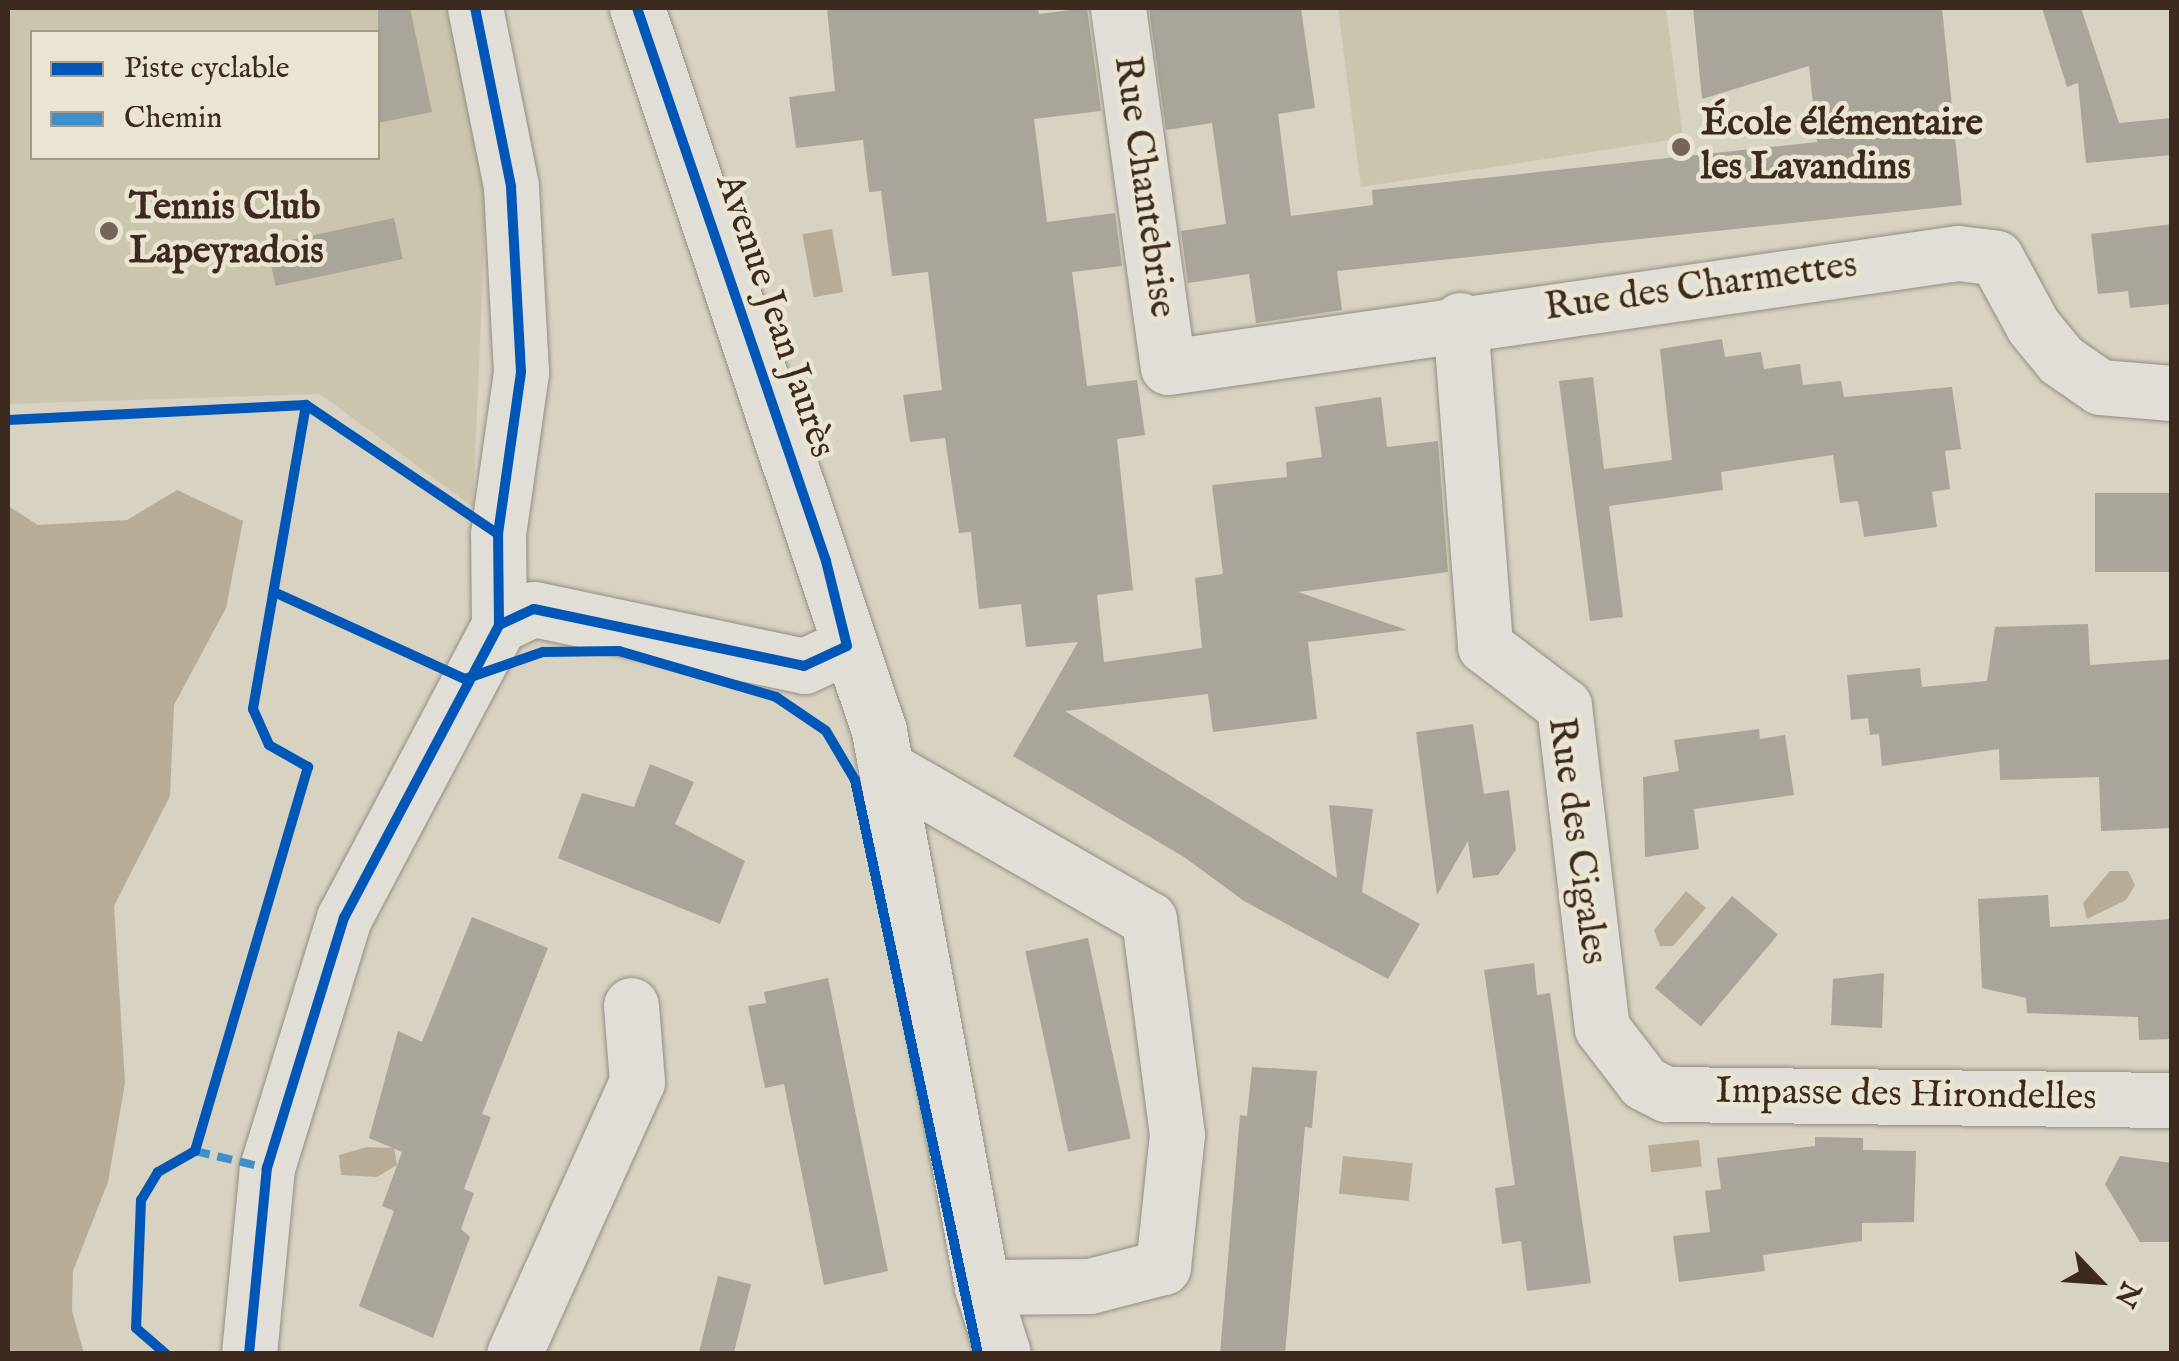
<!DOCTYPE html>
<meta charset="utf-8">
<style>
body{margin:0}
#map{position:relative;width:2179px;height:1361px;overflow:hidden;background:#d7d2c1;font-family:"IM FELL English",serif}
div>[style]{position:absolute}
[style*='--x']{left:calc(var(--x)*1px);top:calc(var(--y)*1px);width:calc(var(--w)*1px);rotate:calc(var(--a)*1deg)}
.green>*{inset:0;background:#ccc5ae}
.water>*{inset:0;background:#b6ac97;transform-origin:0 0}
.building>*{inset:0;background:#aaa59a;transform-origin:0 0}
.roads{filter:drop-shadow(0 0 2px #938e83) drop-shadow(0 0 2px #938e83)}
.minor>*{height:55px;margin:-27.5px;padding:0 27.5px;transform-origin:27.5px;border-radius:27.5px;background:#e0ded6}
.quiet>*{height:8px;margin-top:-4px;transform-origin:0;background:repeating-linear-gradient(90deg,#3f90ca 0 15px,transparent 0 23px)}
.cycleway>*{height:10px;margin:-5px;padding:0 5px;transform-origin:5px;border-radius:5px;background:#0057b8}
.dots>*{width:28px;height:28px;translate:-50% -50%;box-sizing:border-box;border:5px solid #eae5d2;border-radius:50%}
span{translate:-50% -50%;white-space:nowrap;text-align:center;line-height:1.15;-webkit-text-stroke:9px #eae5d2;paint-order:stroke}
.poi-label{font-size:38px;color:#3d2a1f;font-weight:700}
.left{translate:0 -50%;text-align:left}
.street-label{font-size:38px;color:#3d2a1f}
.frame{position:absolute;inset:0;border:10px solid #3d2a1f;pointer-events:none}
.legend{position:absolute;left:30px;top:30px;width:350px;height:130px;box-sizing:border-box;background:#eae5d2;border:2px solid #a59a8a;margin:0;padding:12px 18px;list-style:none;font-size:30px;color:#3d2a1f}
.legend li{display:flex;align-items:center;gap:20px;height:50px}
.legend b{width:50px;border:2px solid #a59a8a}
.north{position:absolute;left:2049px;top:1231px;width:100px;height:100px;-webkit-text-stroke:8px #eae5d2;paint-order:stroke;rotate:115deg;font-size:28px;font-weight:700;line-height:40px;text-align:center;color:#3d2a1f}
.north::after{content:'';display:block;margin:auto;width:35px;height:45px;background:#3d2a1f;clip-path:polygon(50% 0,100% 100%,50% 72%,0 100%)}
</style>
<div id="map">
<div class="green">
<i style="clip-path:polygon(evenodd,8px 8px,451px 8px,487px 178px,473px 507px,320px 394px,8px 404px,8px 8px,32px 32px,378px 32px,378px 158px,32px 158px,32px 32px)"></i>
<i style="clip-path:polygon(1338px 8px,1666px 8px,1683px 138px,1361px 187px)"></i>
</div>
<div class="water">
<i style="left:832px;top:229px;width:64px;height:30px;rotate:80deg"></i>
<i style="clip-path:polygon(177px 490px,243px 521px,226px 608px,174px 705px,170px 796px,114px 906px,125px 1083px,108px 1182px,73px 1271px,72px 1311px,84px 1353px,8px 1353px,8px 506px,38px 525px,127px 520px)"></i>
<i style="clip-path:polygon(2110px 871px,2128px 871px,2135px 885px,2126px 900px,2087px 919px,2083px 903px)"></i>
<i style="clip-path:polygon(1686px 891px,1706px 908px,1673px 946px,1660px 946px,1654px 930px)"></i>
<i style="left:1699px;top:1140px;width:27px;height:51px;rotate:84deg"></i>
<i style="clip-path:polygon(367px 1147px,394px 1148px,397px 1165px,377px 1177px,341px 1175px,339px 1155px)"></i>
<i style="left:1343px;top:1156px;width:70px;height:38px;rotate:6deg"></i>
</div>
<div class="building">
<i style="clip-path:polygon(378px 8px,410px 8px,432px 112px,378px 123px)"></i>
<i style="clip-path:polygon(827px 8px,1038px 8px,1039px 14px,1087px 8px,1101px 111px,1034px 119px,1047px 222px,1115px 213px,1122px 266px,1072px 272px,1087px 386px,1137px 380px,1145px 435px,1117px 439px,1133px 590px,1097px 595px,1104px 662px,1202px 648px,1195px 578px,1223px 574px,1212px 485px,1287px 477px,1286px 462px,1322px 457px,1315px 407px,1381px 397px,1387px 447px,1438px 441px,1448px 572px,1298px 592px,1407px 630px,1308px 642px,1317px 719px,1213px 732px,1208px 694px,1065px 711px,1337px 878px,1329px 805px,1373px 809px,1362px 892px,1420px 924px,1388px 979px,1244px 901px,1184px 857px,1013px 756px,1078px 642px,1026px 647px,1021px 604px,979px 609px,971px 532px,959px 533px,945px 438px,910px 442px,903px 395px,942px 390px,928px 272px,892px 276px,881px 191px,869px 192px,863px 140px,796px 148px,789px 97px,835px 91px)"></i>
<i style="clip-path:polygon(1149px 8px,1301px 8px,1315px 108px,1278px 114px,1291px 216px,1373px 205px,1372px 190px,1817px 142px,1809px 66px,1702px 99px,1693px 8px,1942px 8px,1962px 205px,1337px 271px,1342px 310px,1256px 323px,1249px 274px,1188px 283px,1181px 231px,1226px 224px,1212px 123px,1166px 130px)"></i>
<i style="clip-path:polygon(2042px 8px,2081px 8px,2119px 123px,2172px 118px,2172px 155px,2086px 163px,2078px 83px,2067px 87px)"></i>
<i style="left:394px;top:218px;width:42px;height:130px;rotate:78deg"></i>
<i style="clip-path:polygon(2172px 224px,2172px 304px,2130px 308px,2128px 291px,2098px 294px,2091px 234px)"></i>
<i style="clip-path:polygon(1722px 339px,1725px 357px,1761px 352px,1764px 369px,1800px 364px,1803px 385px,1841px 381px,1844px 397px,1952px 387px,1961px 449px,1945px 451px,1950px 489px,1932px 492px,1937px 527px,1864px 537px,1858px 501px,1840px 503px,1833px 455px,1721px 472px,1723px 490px,1609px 506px,1623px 617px,1590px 621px,1559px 381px,1593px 377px,1604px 469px,1672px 460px,1660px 349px)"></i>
<i style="left:2172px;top:493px;width:79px;height:77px;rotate:90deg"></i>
<i style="clip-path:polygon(2088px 624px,2090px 665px,2172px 659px,2172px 828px,2101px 831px,2099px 777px,2000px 780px,1999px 749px,1882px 766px,1879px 734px,1870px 735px,1868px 718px,1851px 720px,1847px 675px,1920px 668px,1922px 687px,1987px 681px,1995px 627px)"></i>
<i style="clip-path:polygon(1473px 724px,1484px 794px,1509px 790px,1516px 850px,1498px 875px,1473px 878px,1468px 841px,1437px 895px,1416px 732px)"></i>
<i style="clip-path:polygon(1759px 729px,1760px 739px,1785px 735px,1794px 795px,1694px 809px,1699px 849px,1645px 857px,1643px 777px,1679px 771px,1674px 740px)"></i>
<i style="clip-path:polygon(650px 764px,694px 782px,675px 824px,745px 861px,720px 924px,558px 858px,582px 793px,634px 807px)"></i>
<i style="clip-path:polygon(2048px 895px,2050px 927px,2172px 919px,2172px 1039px,2139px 1040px,2138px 1017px,2027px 1013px,2026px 998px,1982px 988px,1978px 899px)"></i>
<i style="left:1732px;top:896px;width:60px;height:120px;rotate:40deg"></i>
<i style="clip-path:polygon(472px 917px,548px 948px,482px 1114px,491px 1117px,464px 1189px,474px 1193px,461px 1229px,470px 1237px,433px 1338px,359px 1306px,394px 1211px,382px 1206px,402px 1152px,369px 1138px,398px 1031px,422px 1042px)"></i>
<i style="left:1088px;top:938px;width:205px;height:64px;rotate:78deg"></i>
<i style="clip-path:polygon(1534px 963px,1537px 995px,1550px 993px,1591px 1283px,1527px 1291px,1521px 1241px,1502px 1244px,1495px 1188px,1515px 1185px,1484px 970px)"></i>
<i style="clip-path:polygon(1884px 973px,1882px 1028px,1831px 1025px,1833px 979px)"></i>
<i style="clip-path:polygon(828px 978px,888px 1271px,824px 1285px,784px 1084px,765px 1088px,748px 1006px,766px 1003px,764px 992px)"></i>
<i style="clip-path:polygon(1252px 1067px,1317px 1071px,1312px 1128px,1305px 1127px,1285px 1354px,1220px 1354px,1240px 1115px,1247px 1116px)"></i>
<i style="clip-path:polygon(1815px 1137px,1863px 1138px,1863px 1150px,1916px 1151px,1914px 1222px,1862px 1223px,1862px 1241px,1763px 1255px,1765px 1271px,1679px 1282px,1673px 1236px,1710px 1232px,1705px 1191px,1721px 1189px,1717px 1158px,1815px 1146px)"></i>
<i style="clip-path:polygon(2120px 1156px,2172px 1163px,2172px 1242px,2140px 1242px,2105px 1184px)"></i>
<i style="left:718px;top:1276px;width:34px;height:80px;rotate:14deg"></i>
</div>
<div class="roads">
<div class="minor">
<i style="--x:637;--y:8;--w:762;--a:71.49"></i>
<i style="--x:879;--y:731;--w:565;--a:79.5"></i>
<i style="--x:982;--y:1287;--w:70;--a:72.6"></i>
<i style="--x:1118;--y:8;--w:362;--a:82.1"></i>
<i style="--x:1168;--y:367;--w:798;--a:-8.21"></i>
<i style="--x:1958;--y:253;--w:38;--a:7"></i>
<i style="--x:1996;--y:258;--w:77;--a:61.4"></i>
<i style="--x:2033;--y:326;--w:44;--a:50.5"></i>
<i style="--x:2061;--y:360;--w:47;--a:34.7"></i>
<i style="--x:2100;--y:387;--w:72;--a:4.8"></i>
<i style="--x:1460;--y:320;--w:327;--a:85.6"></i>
<i style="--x:1485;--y:646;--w:99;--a:37.2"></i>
<i style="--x:1564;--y:706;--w:324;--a:83.3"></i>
<i style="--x:1602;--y:1028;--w:69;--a:52.6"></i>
<i style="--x:1644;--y:1083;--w:25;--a:27"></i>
<i style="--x:1666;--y:1094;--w:506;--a:0.68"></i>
<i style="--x:499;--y:625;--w:38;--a:-25"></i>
<i style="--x:534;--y:609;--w:276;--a:11.9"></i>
<i style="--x:804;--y:666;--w:47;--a:-24.9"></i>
<i style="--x:886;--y:768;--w:303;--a:29.9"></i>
<i style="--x:1149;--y:919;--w:217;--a:82.6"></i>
<i style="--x:1177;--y:1134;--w:134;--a:96"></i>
<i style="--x:1163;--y:1267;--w:75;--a:165.4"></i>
<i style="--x:1090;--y:1286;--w:108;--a:179.5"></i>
<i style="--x:249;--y:1354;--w:187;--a:-84.5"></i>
<i style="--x:267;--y:1168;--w:262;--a:-72.9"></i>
<i style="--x:344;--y:918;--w:331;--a:-62.1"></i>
<i style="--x:499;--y:625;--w:91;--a:-90.6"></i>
<i style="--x:498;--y:534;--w:164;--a:-81.9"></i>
<i style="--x:521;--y:372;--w:186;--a:-93.1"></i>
<i style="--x:511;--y:186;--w:182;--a:-101.4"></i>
<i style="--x:514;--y:1354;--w:299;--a:-65.7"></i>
<i style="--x:637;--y:1082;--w:77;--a:-94.5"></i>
</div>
</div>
<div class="quiet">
<i style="--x:195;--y:1151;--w:74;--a:13.3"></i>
</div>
<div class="cycleway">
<i style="--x:306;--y:405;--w:231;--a:33.9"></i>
<i style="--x:8;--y:420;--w:298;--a:-2.9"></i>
<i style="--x:306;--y:405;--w:309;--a:99.9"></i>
<i style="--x:253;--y:709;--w:39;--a:66"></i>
<i style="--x:269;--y:745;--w:45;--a:29.4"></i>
<i style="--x:308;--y:767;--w:400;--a:106.4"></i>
<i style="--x:195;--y:1151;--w:43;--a:150.4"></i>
<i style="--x:158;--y:1172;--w:33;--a:121"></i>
<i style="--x:141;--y:1200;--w:128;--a:92.2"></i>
<i style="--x:136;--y:1328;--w:40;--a:41"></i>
<i style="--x:274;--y:592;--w:210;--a:24.5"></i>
<i style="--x:465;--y:679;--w:83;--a:-19.1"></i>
<i style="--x:543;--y:652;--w:76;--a:-0.8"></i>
<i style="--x:619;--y:651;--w:164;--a:16.3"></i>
<i style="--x:776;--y:697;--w:60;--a:34.2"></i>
<i style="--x:826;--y:731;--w:57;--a:59.4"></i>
<i style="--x:855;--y:780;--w:587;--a:77.91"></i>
<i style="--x:499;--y:625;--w:38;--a:-25"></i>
<i style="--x:534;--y:609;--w:276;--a:11.9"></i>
<i style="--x:804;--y:666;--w:47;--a:-24.9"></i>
<i style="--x:847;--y:646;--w:88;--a:-103.9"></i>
<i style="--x:826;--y:561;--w:584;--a:-108.87"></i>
<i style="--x:249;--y:1354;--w:187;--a:-84.5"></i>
<i style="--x:267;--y:1168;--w:262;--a:-72.9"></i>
<i style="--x:344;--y:918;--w:331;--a:-62.1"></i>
<i style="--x:499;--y:625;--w:91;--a:-90.6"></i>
<i style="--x:498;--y:534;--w:164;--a:-81.9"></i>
<i style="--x:521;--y:372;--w:186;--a:-93.1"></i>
<i style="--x:511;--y:186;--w:182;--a:-101.4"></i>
</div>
<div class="dots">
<i style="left:1681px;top:147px;background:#736558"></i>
<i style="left:109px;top:231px;background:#736558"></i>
</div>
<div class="poi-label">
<span class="left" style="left:1701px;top:147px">École élémentaire<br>les Lavandins</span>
<span class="left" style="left:129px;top:231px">Tennis Club<br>Lapeyradois</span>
</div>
<div class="street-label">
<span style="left:1143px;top:187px;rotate:82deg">Rue Chantebrise</span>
<span style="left:1701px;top:288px;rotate:-8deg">Rue des Charmettes</span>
<span style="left:774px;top:316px;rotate:71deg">Avenue Jean Jaurès</span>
<span style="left:1576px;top:841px;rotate:82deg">Rue des Cigales</span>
<span style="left:1906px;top:1096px;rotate:1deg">Impasse des Hirondelles</span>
</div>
<div class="frame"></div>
<ul class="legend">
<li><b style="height:12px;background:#0057b8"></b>Piste cyclable</li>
<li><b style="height:12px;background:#3f90ca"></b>Chemin</li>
</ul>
<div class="north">N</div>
</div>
